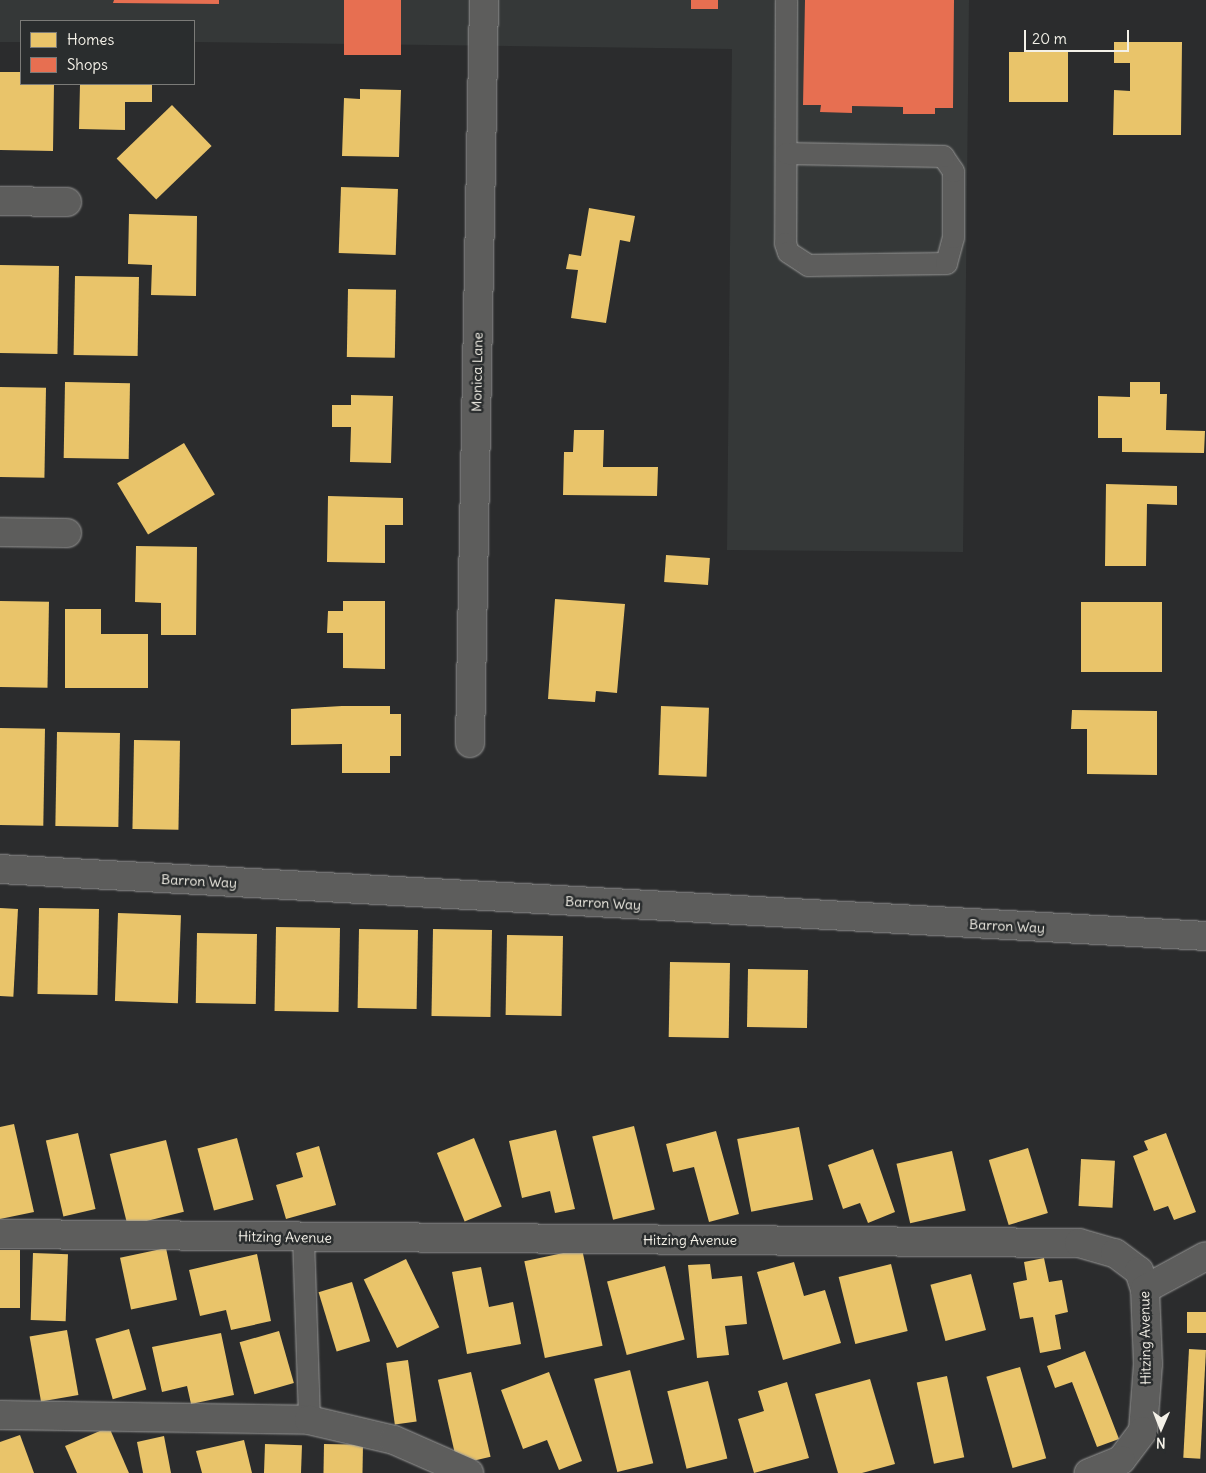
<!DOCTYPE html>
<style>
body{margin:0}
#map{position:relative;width:1206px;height:1473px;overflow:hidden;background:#2b2c2d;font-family:Delius,sans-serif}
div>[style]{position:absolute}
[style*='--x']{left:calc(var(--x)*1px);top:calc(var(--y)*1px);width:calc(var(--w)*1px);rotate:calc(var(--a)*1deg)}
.built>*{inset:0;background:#353838}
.homes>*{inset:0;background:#e9c46a;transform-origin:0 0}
.shops>*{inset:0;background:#e76f51;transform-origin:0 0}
.roads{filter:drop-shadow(0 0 1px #979796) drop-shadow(0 0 1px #979796)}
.service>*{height:21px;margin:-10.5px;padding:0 10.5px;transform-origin:10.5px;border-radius:10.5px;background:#5d5d5c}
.minor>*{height:28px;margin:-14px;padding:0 14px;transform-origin:14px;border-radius:14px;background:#5d5d5c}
span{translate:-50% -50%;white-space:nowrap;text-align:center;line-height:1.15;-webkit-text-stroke:5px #2a2d2e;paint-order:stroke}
.street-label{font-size:14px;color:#f4f1e8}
.legend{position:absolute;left:20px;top:20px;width:175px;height:65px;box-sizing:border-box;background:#2a2d2e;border:1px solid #7b7b78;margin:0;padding:6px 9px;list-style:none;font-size:15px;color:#f4f1e8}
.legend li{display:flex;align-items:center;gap:10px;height:25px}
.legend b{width:25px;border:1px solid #7b7b78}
.north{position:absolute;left:1136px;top:1403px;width:50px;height:50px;-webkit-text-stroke:4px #2a2d2e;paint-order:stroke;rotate:181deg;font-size:14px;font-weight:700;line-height:20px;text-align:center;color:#f4f1e8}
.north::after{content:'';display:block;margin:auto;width:18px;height:22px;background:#f4f1e8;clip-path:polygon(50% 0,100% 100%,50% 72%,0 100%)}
.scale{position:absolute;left:1024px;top:30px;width:105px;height:22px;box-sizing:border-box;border:2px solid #f4f1e8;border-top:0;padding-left:6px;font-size:15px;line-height:18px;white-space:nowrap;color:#f4f1e8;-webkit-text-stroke:4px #2a2d2e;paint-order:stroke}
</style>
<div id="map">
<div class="built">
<i style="clip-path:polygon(0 0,969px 0,963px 552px,727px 550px,732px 49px,194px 42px,194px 21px,21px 21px,21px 42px,0 42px)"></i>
</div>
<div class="homes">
<i style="clip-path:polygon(1114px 42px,1182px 42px,1181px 135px,1113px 135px,1114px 90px,1130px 91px,1130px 63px,1114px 63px)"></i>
<i style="left:1009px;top:52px;width:59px;height:50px"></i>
<i style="clip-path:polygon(0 72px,21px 72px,21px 84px,54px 84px,53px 151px,0 150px)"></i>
<i style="clip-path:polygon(80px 84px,152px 84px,152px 102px,125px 102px,125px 130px,79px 129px)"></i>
<i style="clip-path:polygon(360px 89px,401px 90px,399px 157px,342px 156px,344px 98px,360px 99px)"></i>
<i style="left:172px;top:105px;width:57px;height:77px;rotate:46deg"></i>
<i style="left:341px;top:187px;width:57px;height:66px;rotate:2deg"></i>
<i style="clip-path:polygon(589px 208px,635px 216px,630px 242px,620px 240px,606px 323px,571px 318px,578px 270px,566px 269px,569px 254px,581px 256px)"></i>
<i style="clip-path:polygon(129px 214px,197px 216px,196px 296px,151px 295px,152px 265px,128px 264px)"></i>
<i style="left:0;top:265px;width:59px;height:88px;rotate:1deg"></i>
<i style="left:75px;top:276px;width:64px;height:79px;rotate:1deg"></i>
<i style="left:348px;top:289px;width:48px;height:68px;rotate:1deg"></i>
<i style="left:65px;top:382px;width:65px;height:76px;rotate:1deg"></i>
<i style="clip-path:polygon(1130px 382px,1160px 382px,1160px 394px,1167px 394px,1166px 430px,1205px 431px,1204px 453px,1122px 452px,1122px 438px,1098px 438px,1098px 396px,1130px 397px)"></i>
<i style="left:0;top:387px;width:46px;height:90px;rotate:1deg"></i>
<i style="clip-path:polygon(351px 395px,393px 396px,391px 463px,350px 462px,351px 427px,332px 427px,332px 405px,351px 405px)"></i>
<i style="clip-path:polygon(574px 430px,604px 430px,603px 467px,658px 467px,657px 496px,563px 495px,564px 452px,573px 452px)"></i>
<i style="left:184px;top:443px;width:60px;height:78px;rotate:59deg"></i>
<i style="clip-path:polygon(1106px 484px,1177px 486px,1177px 505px,1147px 504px,1146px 566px,1105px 566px)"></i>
<i style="clip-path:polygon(328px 496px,403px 498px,403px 525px,385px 525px,385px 563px,327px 562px)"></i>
<i style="clip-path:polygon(136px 546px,197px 547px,196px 635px,161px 635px,161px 603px,135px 602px)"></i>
<i style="left:666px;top:555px;width:44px;height:27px;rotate:4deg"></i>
<i style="clip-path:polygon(555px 599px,625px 604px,617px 693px,596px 691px,595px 702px,548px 699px)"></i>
<i style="left:0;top:601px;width:49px;height:86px;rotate:1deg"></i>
<i style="clip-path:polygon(343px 601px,385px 601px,385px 669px,343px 668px,343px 633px,327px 633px,328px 611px,343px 611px)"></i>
<i style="left:1081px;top:602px;width:81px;height:70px"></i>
<i style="clip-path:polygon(65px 609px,101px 609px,101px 634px,148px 634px,148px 688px,65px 688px)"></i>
<i style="clip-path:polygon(342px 706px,390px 706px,390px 714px,401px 714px,401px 756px,390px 756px,390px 773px,342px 773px,342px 744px,291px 745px,291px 709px)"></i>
<i style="left:661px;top:706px;width:48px;height:69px;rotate:2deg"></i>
<i style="clip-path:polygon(1072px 710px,1157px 711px,1157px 775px,1087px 774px,1087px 729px,1071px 729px)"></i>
<i style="left:0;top:728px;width:45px;height:97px;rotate:1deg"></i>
<i style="left:57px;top:732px;width:63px;height:94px;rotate:1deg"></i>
<i style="left:134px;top:740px;width:46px;height:89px;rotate:1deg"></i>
<i style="left:0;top:908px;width:18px;height:88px;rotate:3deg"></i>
<i style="left:39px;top:908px;width:60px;height:86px;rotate:1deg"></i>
<i style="left:118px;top:913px;width:63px;height:88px;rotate:2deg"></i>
<i style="left:276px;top:927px;width:64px;height:84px;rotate:1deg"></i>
<i style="left:359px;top:929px;width:59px;height:79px;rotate:1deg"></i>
<i style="left:433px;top:929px;width:59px;height:87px;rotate:1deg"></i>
<i style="left:197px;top:933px;width:60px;height:70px;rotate:1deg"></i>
<i style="left:507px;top:935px;width:56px;height:80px;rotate:1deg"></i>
<i style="left:670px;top:962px;width:60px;height:75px;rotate:1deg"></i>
<i style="left:748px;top:969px;width:60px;height:58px;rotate:1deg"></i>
<i style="clip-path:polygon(14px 1124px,34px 1212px,0 1219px,0 1127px)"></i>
<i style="left:634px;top:1126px;width:86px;height:43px;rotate:76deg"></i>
<i style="left:799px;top:1127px;width:74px;height:63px;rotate:79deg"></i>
<i style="clip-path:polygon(556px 1130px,575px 1209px,555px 1213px,550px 1191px,522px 1198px,509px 1141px)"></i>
<i style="clip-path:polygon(716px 1131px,739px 1214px,709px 1222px,694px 1167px,673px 1172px,666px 1144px)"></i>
<i style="left:78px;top:1133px;width:78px;height:33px;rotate:77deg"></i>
<i style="clip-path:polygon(1166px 1133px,1196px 1212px,1174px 1220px,1168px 1206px,1154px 1211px,1133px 1156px,1148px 1150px,1144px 1141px)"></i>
<i style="left:237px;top:1138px;width:64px;height:41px;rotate:75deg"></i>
<i style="left:474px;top:1138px;width:74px;height:40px;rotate:68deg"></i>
<i style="left:166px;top:1140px;width:74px;height:58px;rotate:76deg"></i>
<i style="clip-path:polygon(319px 1146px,336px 1205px,286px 1219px,276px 1185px,303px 1177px,296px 1153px)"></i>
<i style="left:1028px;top:1148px;width:68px;height:41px;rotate:73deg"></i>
<i style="clip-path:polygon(873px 1149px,895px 1212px,868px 1223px,860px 1203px,843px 1209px,828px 1165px)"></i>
<i style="left:952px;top:1151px;width:61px;height:57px;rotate:77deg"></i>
<i style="left:1081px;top:1159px;width:34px;height:47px;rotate:3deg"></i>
<i style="left:166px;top:1248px;width:53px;height:47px;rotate:78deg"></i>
<i style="left:582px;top:1249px;width:99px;height:59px;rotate:78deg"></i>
<i style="left:0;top:1250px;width:20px;height:58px"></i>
<i style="left:33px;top:1253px;width:35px;height:67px;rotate:2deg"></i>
<i style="clip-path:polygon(257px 1254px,271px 1321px,231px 1330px,226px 1310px,200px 1316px,189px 1270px)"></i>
<i style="clip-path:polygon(1044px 1258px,1049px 1282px,1062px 1280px,1068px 1312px,1055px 1315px,1061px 1349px,1040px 1353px,1033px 1317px,1020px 1319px,1013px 1283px,1027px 1280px,1024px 1262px)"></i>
<i style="left:406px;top:1259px;width:76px;height:47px;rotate:64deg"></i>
<i style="clip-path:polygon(794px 1262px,804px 1296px,825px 1290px,841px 1343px,783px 1360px,757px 1272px)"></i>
<i style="clip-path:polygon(710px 1264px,712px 1279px,742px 1276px,747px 1324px,725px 1326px,729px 1355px,697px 1358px,688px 1265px)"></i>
<i style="left:891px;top:1264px;width:69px;height:54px;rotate:76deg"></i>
<i style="left:665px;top:1266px;width:76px;height:60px;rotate:75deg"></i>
<i style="clip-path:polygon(481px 1267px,489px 1307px,513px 1302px,521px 1344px,467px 1354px,452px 1272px)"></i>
<i style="left:971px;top:1274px;width:58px;height:42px;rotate:75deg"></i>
<i style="left:352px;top:1282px;width:62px;height:35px;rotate:73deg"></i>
<i style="left:1206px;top:1312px;width:21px;height:19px;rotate:90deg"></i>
<i style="left:129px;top:1329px;width:63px;height:35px;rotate:74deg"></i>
<i style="left:67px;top:1330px;width:66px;height:38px;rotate:80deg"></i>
<i style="left:279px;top:1331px;width:54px;height:41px;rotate:74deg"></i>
<i style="clip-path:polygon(221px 1333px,234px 1395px,191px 1404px,187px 1386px,162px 1392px,152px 1347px)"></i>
<i style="left:1189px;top:1349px;width:17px;height:109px;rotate:3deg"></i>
<i style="clip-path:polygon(1085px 1351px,1119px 1439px,1097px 1447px,1072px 1382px,1055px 1388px,1047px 1366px)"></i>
<i style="left:408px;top:1360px;width:62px;height:22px;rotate:82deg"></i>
<i style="left:1020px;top:1367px;width:95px;height:35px;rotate:74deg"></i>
<i style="left:630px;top:1370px;width:96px;height:37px;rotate:76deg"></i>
<i style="left:471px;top:1372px;width:87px;height:34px;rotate:77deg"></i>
<i style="clip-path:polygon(549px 1372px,582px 1461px,559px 1470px,547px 1440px,523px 1449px,501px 1390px)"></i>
<i style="left:947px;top:1376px;width:83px;height:31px;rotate:78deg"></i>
<i style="clip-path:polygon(870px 1379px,895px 1464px,862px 1473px,838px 1473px,815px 1394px)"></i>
<i style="left:708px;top:1381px;width:80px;height:42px;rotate:76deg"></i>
<i style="clip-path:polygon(787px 1382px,809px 1458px,754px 1473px,738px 1419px,764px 1411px,758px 1391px)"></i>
<i style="clip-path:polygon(109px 1427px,129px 1473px,77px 1473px,65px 1446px)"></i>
<i style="clip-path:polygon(20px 1435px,34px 1473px,0 1473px,0 1442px)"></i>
<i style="clip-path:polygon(164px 1436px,171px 1473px,143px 1473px,137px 1442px)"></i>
<i style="clip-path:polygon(244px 1440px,252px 1473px,202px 1473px,196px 1451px)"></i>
<i style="left:265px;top:1444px;width:37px;height:29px;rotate:2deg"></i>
<i style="left:324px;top:1444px;width:39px;height:29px;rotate:1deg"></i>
</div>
<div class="shops">
<i style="clip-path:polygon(114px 0,219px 0,219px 4px,113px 3px)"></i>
<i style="left:344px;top:0;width:57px;height:55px"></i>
<i style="left:691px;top:0;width:27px;height:9px"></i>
<i style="clip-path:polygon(805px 0,954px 0,953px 108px,935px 108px,935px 114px,903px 114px,903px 107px,852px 106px,852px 113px,820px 112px,821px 105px,803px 105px)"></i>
</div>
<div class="roads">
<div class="service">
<i style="--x:786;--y:0;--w:243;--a:90.2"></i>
<i style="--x:785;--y:243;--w:9;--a:72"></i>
<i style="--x:788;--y:252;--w:24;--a:33"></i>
<i style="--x:808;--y:265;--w:138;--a:-0.8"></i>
<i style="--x:946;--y:263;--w:27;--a:-75"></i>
<i style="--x:953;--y:237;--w:66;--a:-90"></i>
<i style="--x:953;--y:171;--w:18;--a:-124"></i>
<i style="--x:943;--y:156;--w:157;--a:-178.9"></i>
<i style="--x:303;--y:1237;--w:183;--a:88.1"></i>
</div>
<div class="minor">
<i style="--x:0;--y:201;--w:67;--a:0.9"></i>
<i style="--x:0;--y:532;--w:67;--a:0.9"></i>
<i style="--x:470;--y:743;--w:743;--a:-88.92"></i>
<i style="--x:0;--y:869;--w:1208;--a:3.18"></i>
<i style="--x:0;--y:1234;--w:1079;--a:0.48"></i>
<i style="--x:1079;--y:1243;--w:37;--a:16"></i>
<i style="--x:1115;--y:1253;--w:30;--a:37"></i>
<i style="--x:1139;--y:1271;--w:19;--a:72"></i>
<i style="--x:1145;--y:1289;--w:75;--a:87.7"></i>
<i style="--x:1148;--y:1364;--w:67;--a:94.3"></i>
<i style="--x:1143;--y:1431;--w:36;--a:127"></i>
<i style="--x:1121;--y:1460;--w:35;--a:158"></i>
<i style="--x:1145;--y:1289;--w:69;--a:-28.4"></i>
<i style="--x:0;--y:1415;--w:309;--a:0.9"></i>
<i style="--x:309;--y:1420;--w:87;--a:13.2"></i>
<i style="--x:394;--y:1440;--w:82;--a:23.7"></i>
</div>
</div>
<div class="street-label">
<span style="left:477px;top:372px;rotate:-89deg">Monica Lane</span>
<span style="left:199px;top:881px;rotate:3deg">Barron Way</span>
<span style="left:603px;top:903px;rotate:3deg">Barron Way</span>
<span style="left:1007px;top:926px;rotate:3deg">Barron Way</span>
<span style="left:285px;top:1237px;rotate:1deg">Hitzing Avenue</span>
<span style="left:690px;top:1240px">Hitzing Avenue</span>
<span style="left:1145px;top:1338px;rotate:-91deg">Hitzing Avenue</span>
</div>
<ul class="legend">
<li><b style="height:14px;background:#e9c46a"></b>Homes</li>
<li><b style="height:14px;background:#e76f51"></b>Shops</li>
</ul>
<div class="north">N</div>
<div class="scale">20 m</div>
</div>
